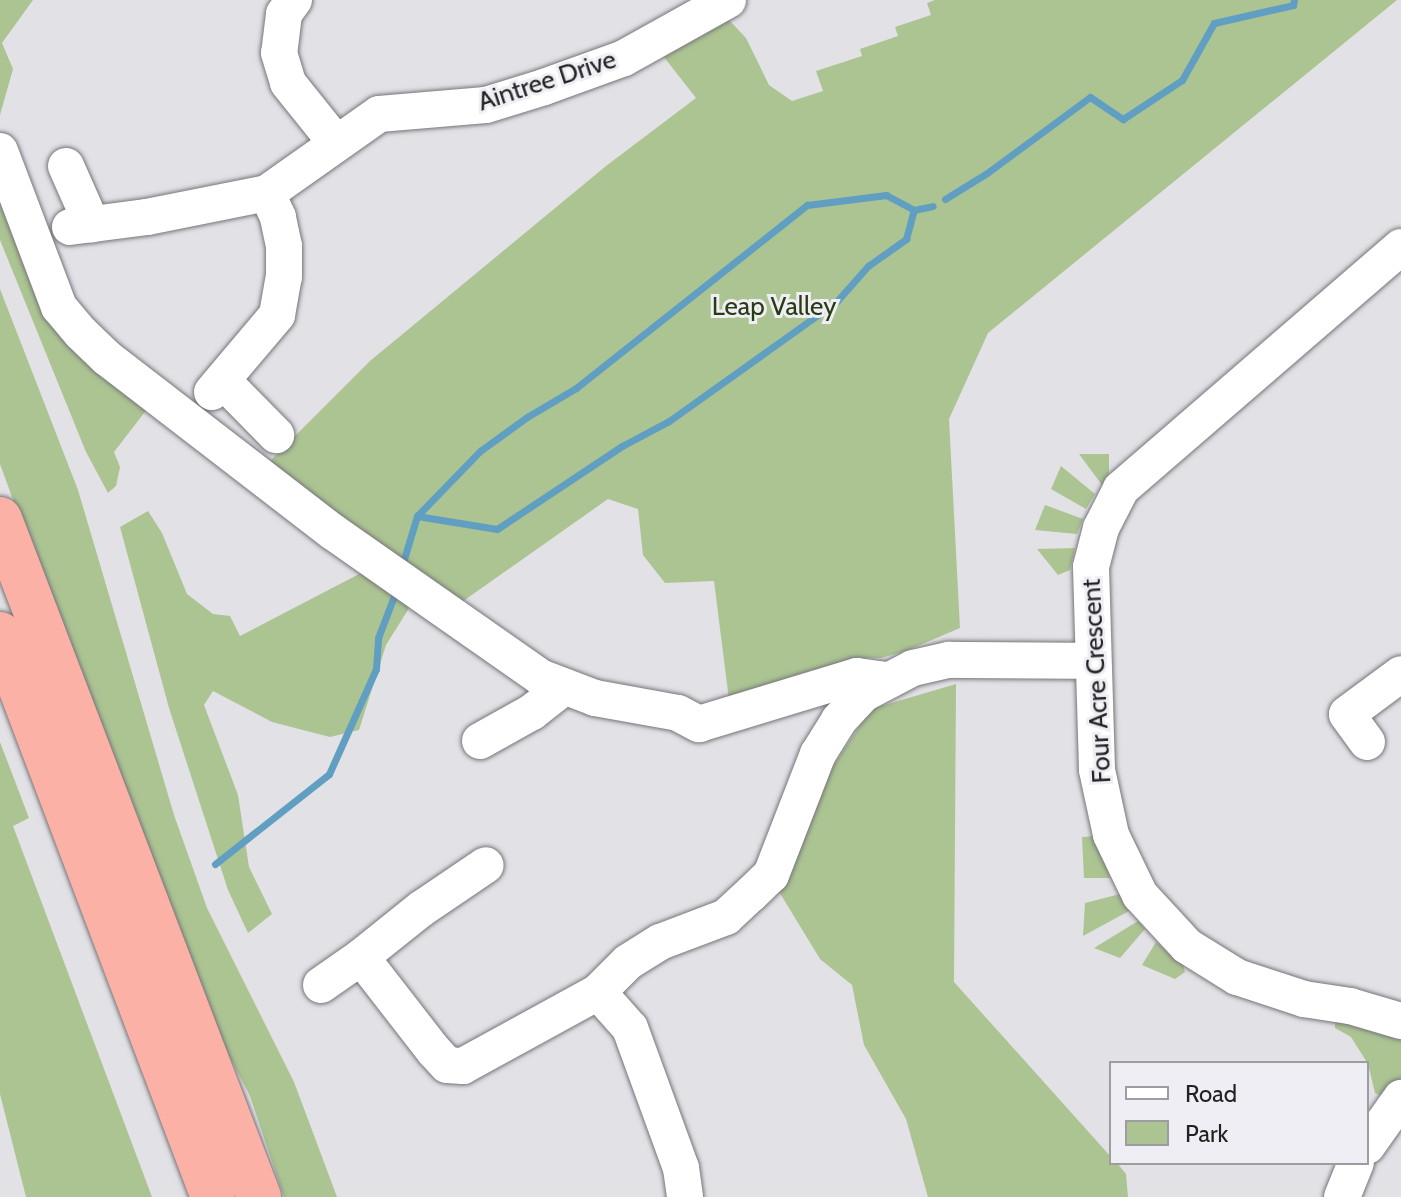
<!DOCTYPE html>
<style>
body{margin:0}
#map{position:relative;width:1401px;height:1197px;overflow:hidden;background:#e2e1e6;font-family:Cabin,sans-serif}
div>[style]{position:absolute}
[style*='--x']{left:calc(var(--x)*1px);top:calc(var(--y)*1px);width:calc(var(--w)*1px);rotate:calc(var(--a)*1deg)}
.green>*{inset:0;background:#acc492}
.stream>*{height:7px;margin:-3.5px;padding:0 3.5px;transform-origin:3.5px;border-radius:3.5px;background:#609fc2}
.roads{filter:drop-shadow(0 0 2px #76757a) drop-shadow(0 0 2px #76757a)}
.minor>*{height:36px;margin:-18px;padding:0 18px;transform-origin:18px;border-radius:18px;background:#fff}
.highway>*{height:44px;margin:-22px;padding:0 22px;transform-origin:22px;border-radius:22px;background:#fbb1a6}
span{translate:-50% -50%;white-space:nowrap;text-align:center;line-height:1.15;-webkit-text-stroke:6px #efeef4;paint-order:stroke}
.street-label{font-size:26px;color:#222223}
.park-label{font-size:26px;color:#293b11}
.legend{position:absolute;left:1109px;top:1061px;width:260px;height:104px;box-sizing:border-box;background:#efeef4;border:2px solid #9d9ca0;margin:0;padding:10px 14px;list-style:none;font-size:24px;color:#222223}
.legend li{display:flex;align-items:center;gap:16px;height:40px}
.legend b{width:40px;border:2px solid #9d9ca0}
</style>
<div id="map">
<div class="green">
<i style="clip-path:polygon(0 0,33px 0,2px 43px,13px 69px,0 115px)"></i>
<i style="clip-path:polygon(935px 0,1397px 0,988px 333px,949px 419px,960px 628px,906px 651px,881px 658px,852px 658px,729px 700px,714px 581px,665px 583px,643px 555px,638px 509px,608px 499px,459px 604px,264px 467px,370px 361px,606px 166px,696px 98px,664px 57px,729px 20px,746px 38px,769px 85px,792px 101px,823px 91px,816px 71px,862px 56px,860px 49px,898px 36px,895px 27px,931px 15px,927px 3px)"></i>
<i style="clip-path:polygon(0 164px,59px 315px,148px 408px,114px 452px,120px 467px,116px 486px,108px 493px,86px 452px,0 240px)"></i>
<i style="clip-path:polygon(0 289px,78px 490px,174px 815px,207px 908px,294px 1082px,337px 1197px,284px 1197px,250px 1096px,217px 1033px,105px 752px,0 464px)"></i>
<i style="clip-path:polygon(1079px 454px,1109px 454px,1109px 473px,1102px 485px)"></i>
<i style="clip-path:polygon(1061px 466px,1095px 494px,1086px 509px,1051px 489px)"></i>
<i style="clip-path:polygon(1045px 505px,1083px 519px,1077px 534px,1035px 530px)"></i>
<i style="clip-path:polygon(148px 511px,162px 533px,187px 594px,213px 614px,230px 616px,240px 636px,361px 573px,411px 605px,386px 645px,359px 730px,330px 737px,272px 722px,213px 691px,204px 705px,238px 795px,249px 867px,272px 914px,248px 933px,228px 890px,169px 708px,120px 527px)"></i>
<i style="clip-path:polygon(1075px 548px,1070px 570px,1058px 575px,1037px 549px)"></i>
<i style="clip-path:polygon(956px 684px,954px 982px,1111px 1157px,1111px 1163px,1117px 1163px,1126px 1174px,1128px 1197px,928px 1197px,906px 1119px,864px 1045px,852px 985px,820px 959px,778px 890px,829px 772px,871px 709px)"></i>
<i style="clip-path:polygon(0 742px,29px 818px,13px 826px,152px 1197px,26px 1197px,0 1094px)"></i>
<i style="clip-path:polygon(1095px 836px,1110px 878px,1084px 878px,1082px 837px)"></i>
<i style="clip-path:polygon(1120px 894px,1129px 911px,1083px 936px,1085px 903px)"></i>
<i style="clip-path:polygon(1138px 921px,1145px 929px,1120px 958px,1094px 948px)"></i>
<i style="clip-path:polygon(1156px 942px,1183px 964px,1185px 972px,1175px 979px,1142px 965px)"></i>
<i style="clip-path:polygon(1335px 1020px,1393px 1033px,1401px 1040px,1401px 1083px,1388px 1099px,1375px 1093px,1368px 1064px,1351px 1037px,1335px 1028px)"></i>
</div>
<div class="stream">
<i style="--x:945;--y:199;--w:49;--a:-31.8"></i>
<i style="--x:987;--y:173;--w:128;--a:-36.4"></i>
<i style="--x:1090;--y:97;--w:40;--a:34"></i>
<i style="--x:1123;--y:119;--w:71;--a:-33.5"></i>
<i style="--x:1182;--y:80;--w:65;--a:-60.7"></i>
<i style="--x:1214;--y:23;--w:81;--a:-12.8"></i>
<i style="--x:1293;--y:5;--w:5;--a:-79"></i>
<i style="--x:417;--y:516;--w:81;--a:9.2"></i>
<i style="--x:497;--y:529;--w:150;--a:-33.6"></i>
<i style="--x:622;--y:446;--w:53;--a:-28"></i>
<i style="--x:669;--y:421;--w:206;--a:-35.5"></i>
<i style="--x:837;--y:301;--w:47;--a:-48.5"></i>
<i style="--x:868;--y:266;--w:47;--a:-35.4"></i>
<i style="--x:906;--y:239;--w:30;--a:-75"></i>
<i style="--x:401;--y:569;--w:55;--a:-73.2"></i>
<i style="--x:417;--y:516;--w:91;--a:-45.9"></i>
<i style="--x:480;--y:451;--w:58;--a:-35.9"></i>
<i style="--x:527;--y:417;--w:57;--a:-30.6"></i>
<i style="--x:576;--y:388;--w:295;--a:-38.4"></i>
<i style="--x:807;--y:205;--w:80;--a:-7.2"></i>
<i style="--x:886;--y:195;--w:32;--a:28"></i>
<i style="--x:914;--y:210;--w:19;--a:-12"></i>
<i style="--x:215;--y:864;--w:145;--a:-38.3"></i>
<i style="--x:329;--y:774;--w:115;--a:-65.9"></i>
<i style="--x:376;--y:669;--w:31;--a:-86"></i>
<i style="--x:378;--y:638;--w:53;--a:-69.2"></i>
</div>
<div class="roads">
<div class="minor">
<i style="--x:294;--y:0;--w:17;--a:126"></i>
<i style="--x:284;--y:14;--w:39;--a:97"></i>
<i style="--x:279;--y:53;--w:31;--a:73"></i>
<i style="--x:288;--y:83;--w:77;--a:51.3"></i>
<i style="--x:0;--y:151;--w:167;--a:69.3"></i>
<i style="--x:59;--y:307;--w:34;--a:50"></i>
<i style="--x:81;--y:333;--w:36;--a:44"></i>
<i style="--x:107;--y:358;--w:285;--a:37.6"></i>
<i style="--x:333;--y:532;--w:253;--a:35"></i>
<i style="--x:540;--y:677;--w:59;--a:20.9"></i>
<i style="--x:595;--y:698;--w:84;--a:10.2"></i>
<i style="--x:678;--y:713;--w:24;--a:28"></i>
<i style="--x:699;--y:724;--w:165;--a:-16.9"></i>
<i style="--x:857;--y:676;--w:28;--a:8"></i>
<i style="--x:66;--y:166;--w:64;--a:66.2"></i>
<i style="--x:70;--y:227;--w:78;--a:-7.4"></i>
<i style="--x:147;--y:217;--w:122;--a:-11.3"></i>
<i style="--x:267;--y:193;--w:137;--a:-35.2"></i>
<i style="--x:379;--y:114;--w:107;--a:-4.8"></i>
<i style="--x:486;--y:105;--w:61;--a:-17.2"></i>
<i style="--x:544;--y:87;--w:85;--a:-19.9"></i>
<i style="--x:624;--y:58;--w:119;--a:-29.1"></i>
<i style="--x:1401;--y:247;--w:370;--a:139.2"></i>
<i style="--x:1121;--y:489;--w:44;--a:117.1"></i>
<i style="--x:1101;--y:528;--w:40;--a:104.4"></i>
<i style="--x:1091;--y:567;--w:203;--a:88.3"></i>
<i style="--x:1097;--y:770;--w:66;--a:77.8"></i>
<i style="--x:1111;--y:835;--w:67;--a:64.2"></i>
<i style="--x:1140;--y:895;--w:69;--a:47.3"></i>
<i style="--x:1187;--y:946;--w:59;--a:31.8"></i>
<i style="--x:1237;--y:977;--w:71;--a:18.2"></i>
<i style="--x:1304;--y:999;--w:47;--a:8.7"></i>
<i style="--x:1350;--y:1006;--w:53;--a:16.4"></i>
<i style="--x:223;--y:381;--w:76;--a:45.5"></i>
<i style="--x:212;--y:392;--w:101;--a:-49.8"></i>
<i style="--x:277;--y:315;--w:39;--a:-80"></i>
<i style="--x:284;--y:277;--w:31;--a:-90"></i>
<i style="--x:284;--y:246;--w:30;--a:-102"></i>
<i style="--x:278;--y:217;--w:26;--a:-115"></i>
<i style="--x:480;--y:741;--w:60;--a:-29.1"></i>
<i style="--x:532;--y:712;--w:41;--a:-38"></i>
<i style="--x:1367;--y:742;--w:34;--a:-126"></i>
<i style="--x:1347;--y:714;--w:67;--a:-36.5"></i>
<i style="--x:361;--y:957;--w:77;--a:-38.7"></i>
<i style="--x:421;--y:909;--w:78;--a:-34.1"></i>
<i style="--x:321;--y:985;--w:49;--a:-35"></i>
<i style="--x:361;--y:957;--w:119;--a:52.2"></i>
<i style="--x:434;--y:1051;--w:19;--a:47"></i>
<i style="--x:447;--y:1065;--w:16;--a:4"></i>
<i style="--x:463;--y:1066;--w:154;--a:-28.7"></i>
<i style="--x:598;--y:992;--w:42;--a:-45"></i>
<i style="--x:628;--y:962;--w:38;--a:-32"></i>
<i style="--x:660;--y:942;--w:71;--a:-20.7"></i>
<i style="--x:726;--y:917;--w:34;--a:-43"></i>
<i style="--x:751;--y:894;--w:28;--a:-44"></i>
<i style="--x:771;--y:875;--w:130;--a:-68.8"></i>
<i style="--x:818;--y:754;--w:40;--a:-58"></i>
<i style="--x:839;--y:720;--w:35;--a:-47"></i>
<i style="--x:863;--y:694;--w:56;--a:-27.5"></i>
<i style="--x:913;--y:668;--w:37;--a:-13"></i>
<i style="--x:949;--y:660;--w:143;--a:0.4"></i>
<i style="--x:598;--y:992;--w:48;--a:48.4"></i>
<i style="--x:630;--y:1028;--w:149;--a:70"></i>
<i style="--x:681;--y:1168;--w:29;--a:82"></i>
<i style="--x:1367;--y:1146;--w:59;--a:-54.7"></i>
<i style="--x:1342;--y:1197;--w:37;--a:-68"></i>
</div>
<div class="highway">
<i style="--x:0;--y:519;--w:726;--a:69.09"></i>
<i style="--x:0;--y:634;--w:602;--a:69.28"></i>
</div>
</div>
<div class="street-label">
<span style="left:547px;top:81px;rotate:-18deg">Aintree Drive</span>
<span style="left:1097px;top:681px;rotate:-93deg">Four Acre Crescent</span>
</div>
<div class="park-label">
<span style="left:774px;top:307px">Leap Valley</span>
</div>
<ul class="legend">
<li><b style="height:10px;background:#fff"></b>Road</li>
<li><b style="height:22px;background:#acc492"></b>Park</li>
</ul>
</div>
